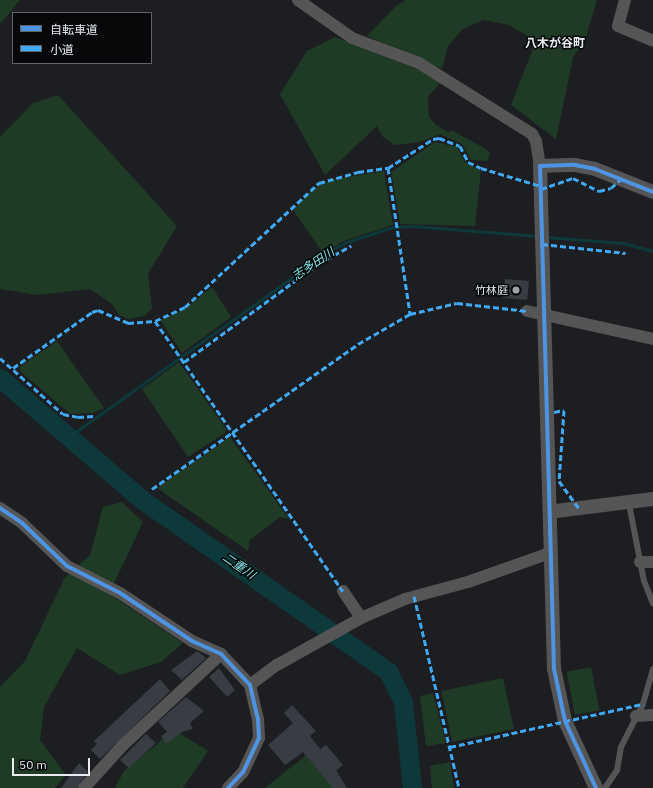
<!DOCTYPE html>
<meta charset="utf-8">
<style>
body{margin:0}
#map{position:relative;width:653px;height:788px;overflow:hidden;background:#1c1e21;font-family:"IBM Plex Sans","Noto Sans JP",sans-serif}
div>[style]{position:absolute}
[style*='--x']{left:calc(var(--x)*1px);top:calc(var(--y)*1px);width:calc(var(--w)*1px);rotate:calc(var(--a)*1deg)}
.green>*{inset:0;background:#1f3b25;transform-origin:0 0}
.stream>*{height:3px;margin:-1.5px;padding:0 1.5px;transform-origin:1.5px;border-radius:1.5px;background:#0e393b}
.river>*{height:19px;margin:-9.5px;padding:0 9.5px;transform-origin:9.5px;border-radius:9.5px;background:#0e393b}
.building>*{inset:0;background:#383c43;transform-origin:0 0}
.service>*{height:6px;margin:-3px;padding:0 3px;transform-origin:3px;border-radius:3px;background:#565555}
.minor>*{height:12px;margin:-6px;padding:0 6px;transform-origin:6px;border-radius:6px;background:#565555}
.tertiary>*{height:14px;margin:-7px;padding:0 7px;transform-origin:7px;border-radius:7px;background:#565555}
.quiet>*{height:3px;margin-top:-1.5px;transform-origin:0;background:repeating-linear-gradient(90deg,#3fa9f5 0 6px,transparent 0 9px)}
.cycleway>*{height:4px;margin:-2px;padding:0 2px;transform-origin:2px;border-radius:2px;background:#4d94e3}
.dots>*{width:11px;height:11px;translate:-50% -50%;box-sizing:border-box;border:2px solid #06080a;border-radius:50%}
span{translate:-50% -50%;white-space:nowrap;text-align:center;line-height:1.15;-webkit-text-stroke:3px #06080a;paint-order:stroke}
.poi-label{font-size:11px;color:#e9ebef}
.right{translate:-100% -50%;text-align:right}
.neighbourhood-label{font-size:12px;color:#e9ebef;font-weight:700}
.water-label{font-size:12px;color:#88e8eb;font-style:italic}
.legend{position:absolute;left:12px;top:12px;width:140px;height:52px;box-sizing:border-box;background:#06080a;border:1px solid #616366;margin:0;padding:5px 7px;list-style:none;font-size:12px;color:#e9ebef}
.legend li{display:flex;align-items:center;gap:8px;height:20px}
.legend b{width:20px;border:1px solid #616366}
.scale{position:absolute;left:12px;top:758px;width:78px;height:18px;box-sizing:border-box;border:2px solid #e9ebef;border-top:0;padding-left:5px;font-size:12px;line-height:14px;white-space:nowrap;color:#e9ebef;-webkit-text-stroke:3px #06080a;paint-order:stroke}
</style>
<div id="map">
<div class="green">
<i style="clip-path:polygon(0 0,20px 0,0 24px)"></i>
<i style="clip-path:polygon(406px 0,597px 0,586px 37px,573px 58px,556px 139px,511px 105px,536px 41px,509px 25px,484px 20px,463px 29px,448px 46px,442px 69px,367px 36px,396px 6px)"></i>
<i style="clip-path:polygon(335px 37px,422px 71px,440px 83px,428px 97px,429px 117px,436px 125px,448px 132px,453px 131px,486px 149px,490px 154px,487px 161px,471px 160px,462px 144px,440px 134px,420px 142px,395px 145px,383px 137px,377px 126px,325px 175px,280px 94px,307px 51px)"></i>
<i style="clip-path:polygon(58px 95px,177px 226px,148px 274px,152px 308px,145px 316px,128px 319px,119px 315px,112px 304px,90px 289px,37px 295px,0 289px,0 137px,33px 103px)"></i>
<i style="clip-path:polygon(435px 142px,457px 147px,465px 162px,481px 171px,475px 226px,400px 224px,391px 172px)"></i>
<i style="clip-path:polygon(384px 171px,393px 225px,344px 241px,323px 253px,293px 210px,310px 191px,329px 180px)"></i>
<i style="clip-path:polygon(212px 287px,231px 317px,182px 353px,160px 320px,186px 308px)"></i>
<i style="clip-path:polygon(57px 341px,104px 408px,93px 413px,70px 414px,20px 371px,21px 366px)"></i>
<i style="clip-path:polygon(179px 362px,226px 429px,225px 433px,188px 457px,142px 389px)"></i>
<i style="clip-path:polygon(230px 437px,289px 519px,280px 517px,250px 540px,248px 551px,157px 488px)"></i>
<i style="clip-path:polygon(122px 502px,143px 522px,109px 594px,183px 643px,161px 662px,120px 675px,77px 648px,44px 707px,40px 740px,66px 775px,55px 788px,0 788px,0 687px,25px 661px,64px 579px,90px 555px,103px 507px)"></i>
<i style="left:591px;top:667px;width:44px;height:25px;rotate:79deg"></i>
<i style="left:503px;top:678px;width:52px;height:63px;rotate:78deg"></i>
<i style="clip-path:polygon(433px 693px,446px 743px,426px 746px,420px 696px)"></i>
<i style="clip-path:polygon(174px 730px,208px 751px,183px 788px,115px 788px,124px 771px)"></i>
<i style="clip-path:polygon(326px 745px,343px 765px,336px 771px,347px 788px,265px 788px,310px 752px,313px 756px)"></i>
<i style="clip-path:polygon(450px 762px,454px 788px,432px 788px,430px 766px)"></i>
</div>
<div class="stream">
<i style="--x:546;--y:237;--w:77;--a:4.5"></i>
<i style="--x:623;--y:243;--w:31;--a:15"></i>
<i style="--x:67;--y:438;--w:324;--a:-35.5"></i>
<i style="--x:331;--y:250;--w:18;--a:-27"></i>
<i style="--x:347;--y:242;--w:48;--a:-18.1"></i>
<i style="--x:393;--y:227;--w:20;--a:-3"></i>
<i style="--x:413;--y:226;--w:125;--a:4.6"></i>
</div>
<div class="river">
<i style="--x:0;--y:378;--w:186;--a:40.6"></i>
<i style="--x:141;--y:499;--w:301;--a:34.9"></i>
<i style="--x:388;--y:671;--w:34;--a:64"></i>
<i style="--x:403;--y:702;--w:86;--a:84"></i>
</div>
<div class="building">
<i style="left:505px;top:279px;width:24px;height:19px;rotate:5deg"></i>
<i style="clip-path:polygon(197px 651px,206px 658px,182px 680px,171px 670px)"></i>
<i style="clip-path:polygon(219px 668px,235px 690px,227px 697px,209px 677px)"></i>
<i style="clip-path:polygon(160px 679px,170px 691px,100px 759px,91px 750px,97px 744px,94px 741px)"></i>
<i style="clip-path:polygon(186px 697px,204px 711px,190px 723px,193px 729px,182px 732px,166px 744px,161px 736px,167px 732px,158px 722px)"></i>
<i style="clip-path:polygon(292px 705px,316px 731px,310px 736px,320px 749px,326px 745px,343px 765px,336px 770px,347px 788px,333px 788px,303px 752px,285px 765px,268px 745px,293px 723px,284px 713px)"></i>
<i style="clip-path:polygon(146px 734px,156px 743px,129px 768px,120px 760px)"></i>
<i style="clip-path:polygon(79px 763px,88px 772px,77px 788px,61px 788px)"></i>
</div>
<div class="service">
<i style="--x:629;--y:504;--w:78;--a:79"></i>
<i style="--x:644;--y:581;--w:24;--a:68"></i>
<i style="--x:605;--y:788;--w:22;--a:-56"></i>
<i style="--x:617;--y:770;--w:23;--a:-80"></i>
<i style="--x:621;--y:747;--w:48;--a:-62.9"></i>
<i style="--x:643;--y:704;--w:36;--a:-74"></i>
</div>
<div class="minor">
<i style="--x:298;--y:0;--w:66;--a:35.1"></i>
<i style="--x:352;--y:38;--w:72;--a:20.5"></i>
<i style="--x:419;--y:63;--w:133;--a:32.1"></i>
<i style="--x:532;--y:134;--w:8;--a:60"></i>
<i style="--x:536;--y:141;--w:25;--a:81"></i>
<i style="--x:625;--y:0;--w:27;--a:105"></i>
<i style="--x:618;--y:26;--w:38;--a:23"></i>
<i style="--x:527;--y:311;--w:129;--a:12.5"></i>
<i style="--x:0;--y:508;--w:27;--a:34"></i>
<i style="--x:22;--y:523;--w:62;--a:43.7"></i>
<i style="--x:67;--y:566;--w:59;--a:27"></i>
<i style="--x:120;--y:593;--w:87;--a:33.7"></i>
<i style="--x:192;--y:641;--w:32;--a:24"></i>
<i style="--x:221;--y:654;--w:42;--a:46.9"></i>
<i style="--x:250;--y:685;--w:35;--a:77"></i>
<i style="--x:258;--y:719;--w:19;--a:87"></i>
<i style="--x:259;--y:738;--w:38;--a:115"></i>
<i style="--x:243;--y:772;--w:22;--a:133"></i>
<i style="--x:640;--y:562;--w:13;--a:0"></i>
<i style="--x:343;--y:591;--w:32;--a:56"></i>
<i style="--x:250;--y:685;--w:34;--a:-37"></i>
<i style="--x:277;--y:665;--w:96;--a:-29.2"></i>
<i style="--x:361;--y:618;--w:48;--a:-23.4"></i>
<i style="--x:405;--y:599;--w:65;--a:-15.1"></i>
<i style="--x:468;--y:582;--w:87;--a:-19.5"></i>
<i style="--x:636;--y:716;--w:17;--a:-3"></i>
<i style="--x:84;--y:788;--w:58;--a:-47.8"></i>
<i style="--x:123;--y:745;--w:134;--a:-42.9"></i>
</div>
<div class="tertiary">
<i style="--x:556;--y:511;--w:98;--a:-7.1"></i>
<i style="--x:596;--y:788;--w:74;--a:-114.8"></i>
<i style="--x:565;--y:721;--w:53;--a:-101.9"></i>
<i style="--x:554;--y:669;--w:503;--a:-91.59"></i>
<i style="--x:540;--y:166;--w:35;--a:-2"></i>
<i style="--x:575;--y:165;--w:20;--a:11"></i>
<i style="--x:595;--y:169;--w:62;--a:21.6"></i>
</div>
<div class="quiet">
<i style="--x:388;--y:168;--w:148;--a:81.4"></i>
<i style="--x:541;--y:189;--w:34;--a:-19"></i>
<i style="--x:573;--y:178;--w:29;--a:27"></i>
<i style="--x:599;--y:191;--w:12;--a:-14"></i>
<i style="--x:611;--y:188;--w:15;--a:-42"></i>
<i style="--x:542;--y:244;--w:84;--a:6.1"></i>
<i style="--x:155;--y:321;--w:329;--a:55.2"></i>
<i style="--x:0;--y:358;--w:84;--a:41.6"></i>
<i style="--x:63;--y:414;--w:15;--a:11"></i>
<i style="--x:78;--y:417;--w:16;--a:-4"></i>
<i style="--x:184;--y:362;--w:166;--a:-36.2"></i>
<i style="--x:318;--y:264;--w:38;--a:-29"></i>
<i style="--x:13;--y:368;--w:97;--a:-35.3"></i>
<i style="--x:92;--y:312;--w:6;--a:-18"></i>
<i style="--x:98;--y:310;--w:33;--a:23"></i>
<i style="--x:128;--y:323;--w:27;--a:-4"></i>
<i style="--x:155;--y:321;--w:33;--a:-25"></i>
<i style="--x:185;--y:307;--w:183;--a:-42.8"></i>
<i style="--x:319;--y:183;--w:41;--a:-15.8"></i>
<i style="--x:358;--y:172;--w:30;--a:-8"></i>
<i style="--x:388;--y:168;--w:54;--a:-32.8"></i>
<i style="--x:433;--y:139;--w:6;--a:-9"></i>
<i style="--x:439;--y:138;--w:22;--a:21"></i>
<i style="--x:460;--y:146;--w:18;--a:63"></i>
<i style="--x:468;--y:162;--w:14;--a:25"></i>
<i style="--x:481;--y:168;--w:63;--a:16.7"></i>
<i style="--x:554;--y:412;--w:10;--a:-11"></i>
<i style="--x:564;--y:410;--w:71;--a:94"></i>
<i style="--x:559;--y:481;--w:34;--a:54"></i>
<i style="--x:152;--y:489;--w:252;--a:-35.1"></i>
<i style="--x:358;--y:344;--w:60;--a:-30"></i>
<i style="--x:410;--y:314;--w:48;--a:-13.2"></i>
<i style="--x:457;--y:303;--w:70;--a:6.5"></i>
<i style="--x:414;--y:596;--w:197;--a:76.8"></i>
<i style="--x:450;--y:747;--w:198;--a:-12.6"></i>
</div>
<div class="cycleway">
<i style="--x:0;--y:508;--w:27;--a:34"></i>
<i style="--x:22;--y:523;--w:62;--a:43.7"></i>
<i style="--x:67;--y:566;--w:59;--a:27"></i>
<i style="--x:120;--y:593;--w:87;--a:33.7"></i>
<i style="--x:192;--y:641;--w:32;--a:24"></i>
<i style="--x:221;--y:654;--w:42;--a:46.9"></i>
<i style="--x:250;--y:685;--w:35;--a:77"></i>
<i style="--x:258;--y:719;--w:19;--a:87"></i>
<i style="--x:259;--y:738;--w:38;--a:115"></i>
<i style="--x:243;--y:772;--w:22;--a:133"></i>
<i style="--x:596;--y:788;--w:74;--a:-114.8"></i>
<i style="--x:565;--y:721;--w:53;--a:-101.9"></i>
<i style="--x:554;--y:669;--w:503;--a:-91.59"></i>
<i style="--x:540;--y:166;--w:35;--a:-2"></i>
<i style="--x:575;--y:165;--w:20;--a:11"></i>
<i style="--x:595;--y:169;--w:62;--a:21.6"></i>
</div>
<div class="dots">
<i style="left:516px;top:290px;background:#a1a3a7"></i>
</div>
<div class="poi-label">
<span class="right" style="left:508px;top:290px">竹林庭</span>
</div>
<div class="neighbourhood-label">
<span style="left:555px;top:43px">八木が谷町</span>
</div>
<div class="water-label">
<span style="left:313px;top:264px;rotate:-34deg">志多田川</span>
<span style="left:239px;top:566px;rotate:34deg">二重川</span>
</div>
<ul class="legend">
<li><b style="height:5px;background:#4d94e3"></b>自転車道</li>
<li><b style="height:5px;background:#3fa9f5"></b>小道</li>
</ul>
<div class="scale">50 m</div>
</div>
